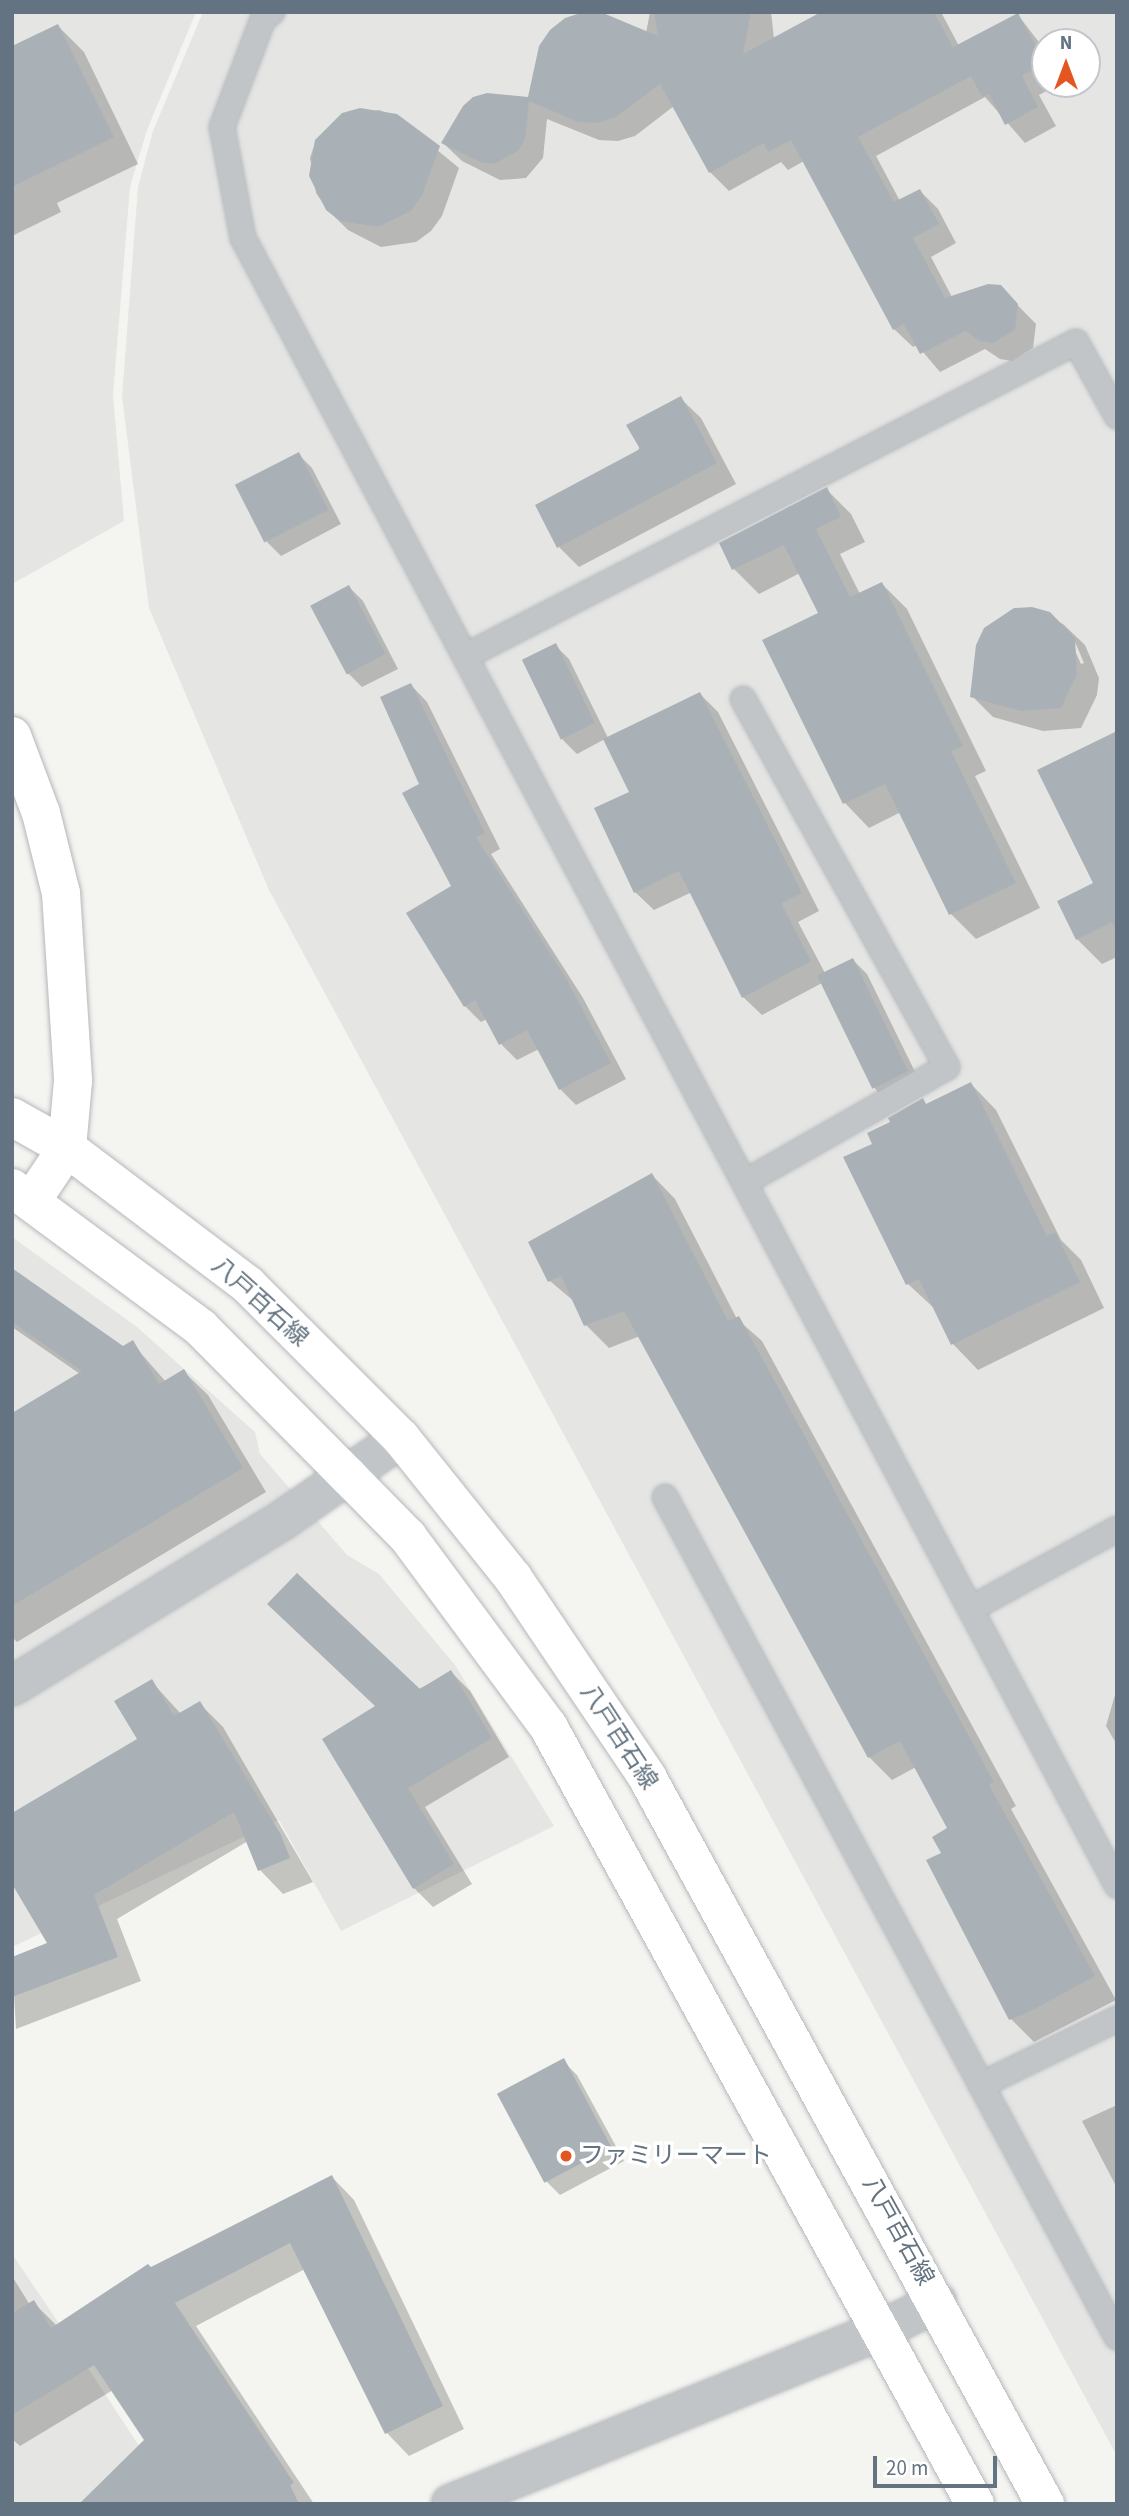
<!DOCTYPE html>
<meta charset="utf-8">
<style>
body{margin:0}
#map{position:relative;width:1129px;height:2516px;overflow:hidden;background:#f4f4f0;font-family:"Source Sans 3","Noto Sans JP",sans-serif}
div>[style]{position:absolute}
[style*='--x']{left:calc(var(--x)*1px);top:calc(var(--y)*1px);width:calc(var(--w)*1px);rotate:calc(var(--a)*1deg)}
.built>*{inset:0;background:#e5e6e4}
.shadow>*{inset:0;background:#0003}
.building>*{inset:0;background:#aab1b6;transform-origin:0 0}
.roads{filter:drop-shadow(0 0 2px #b4b8bc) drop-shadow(0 0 2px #b4b8bc)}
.lane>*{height:24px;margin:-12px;padding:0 12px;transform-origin:12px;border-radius:12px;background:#c1c5c8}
.street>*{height:38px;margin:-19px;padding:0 19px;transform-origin:19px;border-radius:19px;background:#c1c5c8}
.secondary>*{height:38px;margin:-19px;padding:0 19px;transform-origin:19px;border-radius:19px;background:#fff}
.primary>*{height:38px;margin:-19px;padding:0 19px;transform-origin:19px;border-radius:19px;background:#fff}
.dots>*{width:19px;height:19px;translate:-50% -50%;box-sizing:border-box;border:4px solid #fff;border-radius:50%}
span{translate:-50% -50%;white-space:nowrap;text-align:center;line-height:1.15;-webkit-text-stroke:7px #fff;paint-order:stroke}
.street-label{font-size:24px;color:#637381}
.poi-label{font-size:24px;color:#637381}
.left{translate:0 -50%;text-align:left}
.frame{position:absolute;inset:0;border:14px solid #637381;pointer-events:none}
.north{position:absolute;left:1031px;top:28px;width:70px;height:70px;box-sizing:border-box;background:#fff;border:2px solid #c1c7cd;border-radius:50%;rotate:0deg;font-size:19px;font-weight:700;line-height:28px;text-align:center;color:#637381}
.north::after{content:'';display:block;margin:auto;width:24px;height:32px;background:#e35621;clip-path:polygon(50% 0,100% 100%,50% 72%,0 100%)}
.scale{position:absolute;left:873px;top:2456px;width:124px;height:32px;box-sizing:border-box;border:4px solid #637381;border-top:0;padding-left:9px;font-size:21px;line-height:24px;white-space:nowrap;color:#637381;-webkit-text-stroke:5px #fff;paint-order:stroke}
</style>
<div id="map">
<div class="built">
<i style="clip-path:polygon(12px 12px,196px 12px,147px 130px,130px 187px,113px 395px,124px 521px,12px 584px)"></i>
<i style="clip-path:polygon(evenodd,203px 12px,1117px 12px,1117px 2456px,269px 890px,149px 608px,122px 397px,138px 187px,153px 131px,203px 12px,1045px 42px,1087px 42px,1087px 84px,1045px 84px,1045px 42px)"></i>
<i style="clip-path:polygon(12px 1237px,137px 1327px,255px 1432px,260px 1454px,347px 1555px,379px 1574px,455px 1665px,554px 1826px,341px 1931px,279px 1820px,12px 1947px)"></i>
<i style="clip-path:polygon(12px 2254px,50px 2310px,177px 2504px,12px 2504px)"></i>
</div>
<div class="shadow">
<i style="clip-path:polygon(650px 12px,771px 12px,774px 39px,825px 12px,941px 12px,959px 46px,1018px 15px,1045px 50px,1045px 84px,1060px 84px,1039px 95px,1056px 126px,1025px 143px,985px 97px,876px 156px,900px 201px,920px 191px,938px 209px,956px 243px,931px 257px,952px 297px,1000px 287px,1036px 324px,1033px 348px,1012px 361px,1000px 359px,985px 349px,940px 372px,917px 345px,913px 347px,894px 329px,804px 161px,788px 170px,781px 162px,729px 191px,710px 172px,674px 106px,635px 136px,618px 141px,599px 140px,547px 119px,543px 158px,526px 178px,500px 180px,462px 161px,443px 143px,646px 33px)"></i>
<i style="clip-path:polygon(58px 26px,84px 52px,138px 164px,57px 203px,61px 212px,12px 236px,12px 48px)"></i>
<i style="clip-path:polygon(379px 110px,396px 116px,459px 168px,442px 216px,431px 231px,416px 242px,381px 247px,348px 230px,327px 209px,316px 193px,310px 158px,316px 140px,343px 115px)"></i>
<i style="clip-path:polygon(680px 398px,701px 418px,736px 484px,579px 567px,559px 547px)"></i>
<i style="clip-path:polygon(298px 454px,312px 468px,341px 524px,281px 556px,267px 542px)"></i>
<i style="clip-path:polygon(826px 489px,851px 514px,865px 542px,840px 554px,860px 594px,882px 584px,907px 609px,986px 771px,975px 776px,1040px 908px,976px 939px,951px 914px,901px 812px,869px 828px,845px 803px,821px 614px,800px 573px,759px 594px,734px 569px)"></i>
<i style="clip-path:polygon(349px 587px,363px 601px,398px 669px,362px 687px,348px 673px)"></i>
<i style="clip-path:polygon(evenodd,1032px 609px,1063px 624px,1085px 645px,1099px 678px,1097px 695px,1081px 728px,1043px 731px,993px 717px,972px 696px,1032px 609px,1068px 635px,1072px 635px,1084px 663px,1081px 664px,1068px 635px)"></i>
<i style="clip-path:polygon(555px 645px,569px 659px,608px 738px,700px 694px,718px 712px,819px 911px,798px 922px,825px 973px,853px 960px,867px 974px,922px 1086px,890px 1104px,876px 1090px,822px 983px,762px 1015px,743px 997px,692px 892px,654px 910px,635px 892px,631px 793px,605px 739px,577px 754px,563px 740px)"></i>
<i style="clip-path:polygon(411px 685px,427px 702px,500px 849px,491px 854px,583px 998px,626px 1079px,576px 1105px,560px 1089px,539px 1049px,517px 1060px,501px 1044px,487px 1019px,481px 1022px,465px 1006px,453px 887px,421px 785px)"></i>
<i style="clip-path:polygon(1117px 732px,1117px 957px,1102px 964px,1077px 939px,1095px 884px)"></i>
<i style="clip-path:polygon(971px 1084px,996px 1110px,1061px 1240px,1081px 1260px,1104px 1308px,978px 1370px,953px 1344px,935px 1309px,908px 1284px,874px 1144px,893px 1122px,922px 1100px,927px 1105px)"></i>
<i style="clip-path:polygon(652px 1175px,675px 1199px,737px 1319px,762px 1341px,1016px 1806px,1011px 1809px,1116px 2000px,1034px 2042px,1011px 2019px,943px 1853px,950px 1829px,916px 1767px,892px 1780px,869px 1757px,640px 1336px,609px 1348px,586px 1325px,576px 1303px,550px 1281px,530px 1242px)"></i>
<i style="clip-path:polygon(12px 1271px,123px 1348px,132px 1343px,166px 1382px,183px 1371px,208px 1395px,266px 1492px,17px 1642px,12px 1637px,12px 1415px,80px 1374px,12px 1327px)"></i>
<i style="clip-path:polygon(451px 1672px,470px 1691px,509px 1757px,425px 1807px,472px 1884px,433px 1907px,414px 1888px,325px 1739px)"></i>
<i style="clip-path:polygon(151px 1681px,181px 1714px,199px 1703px,223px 1727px,313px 1882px,283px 1894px,260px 1870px,248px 1841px,117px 1919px,141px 1981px,16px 2029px,12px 1959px,50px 1944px,139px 1739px)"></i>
<i style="clip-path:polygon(1117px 1688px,1117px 1745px,1106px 1726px)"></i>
<i style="clip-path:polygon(563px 2061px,577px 2075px,624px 2161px,560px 2195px,546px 2181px)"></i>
<i style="clip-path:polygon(1117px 2105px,1117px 2188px,1082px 2121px)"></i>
<i style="clip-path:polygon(332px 2177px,354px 2200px,464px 2429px,409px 2456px,387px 2433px,305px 2269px,196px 2326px,314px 2504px,81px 2504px,147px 2440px,113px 2390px,20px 2446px,12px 2439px,12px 2276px,30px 2305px,33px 2302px,57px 2326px,151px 2269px)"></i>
</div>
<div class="building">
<i style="clip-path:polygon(584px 12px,603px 13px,658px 36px,654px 12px,751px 12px,743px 54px,821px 12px,934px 12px,953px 47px,1018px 13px,1045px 63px,1022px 76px,1038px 107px,1005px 125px,989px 94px,982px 97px,971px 76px,858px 137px,894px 202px,920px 189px,939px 224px,913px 238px,945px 298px,988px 284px,1001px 285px,1018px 304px,1015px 330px,993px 343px,980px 341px,965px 331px,920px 354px,904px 324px,893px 330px,791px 140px,768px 152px,764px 143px,709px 173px,660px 84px,616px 117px,598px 123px,578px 122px,529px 101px,525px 139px,518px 151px,494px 164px,480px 162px,441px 143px,463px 106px,473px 97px,487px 93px,528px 97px,539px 46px,550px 30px,565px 18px)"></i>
<i style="clip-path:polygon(58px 24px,114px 137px,12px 187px,12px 46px)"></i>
<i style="clip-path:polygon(360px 108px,397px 114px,440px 146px,422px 195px,411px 211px,378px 227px,340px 221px,326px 210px,309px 176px,315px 140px,342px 113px)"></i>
<i style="clip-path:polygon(681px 396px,717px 463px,557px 548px,535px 505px,640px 449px,626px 425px)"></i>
<i style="left:299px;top:452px;width:65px;height:72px;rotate:63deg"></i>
<i style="clip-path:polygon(827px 487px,841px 517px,816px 529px,850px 597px,882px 582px,963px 746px,951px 751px,1016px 883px,949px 915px,885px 784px,843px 804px,762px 640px,818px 613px,784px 545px,732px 570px,719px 543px)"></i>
<i style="left:349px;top:585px;width:78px;height:44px;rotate:62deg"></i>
<i style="clip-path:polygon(1032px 607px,1050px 612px,1075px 638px,1077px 674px,1061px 708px,1021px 711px,970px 697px,976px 645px,984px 628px,1014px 608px)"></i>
<i style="left:556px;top:643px;width:89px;height:38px;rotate:64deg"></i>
<i style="clip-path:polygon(411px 683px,485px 833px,476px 837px,567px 980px,611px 1063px,559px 1090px,527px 1030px,499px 1045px,475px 1000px,464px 1007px,406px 913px,451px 886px,402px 793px,419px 784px,380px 697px)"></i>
<i style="clip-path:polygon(700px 692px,802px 893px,781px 903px,811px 961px,742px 998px,679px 871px,634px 893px,594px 808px,629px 792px,603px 739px)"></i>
<i style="clip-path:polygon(1117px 731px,1117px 932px,1112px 922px,1076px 940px,1057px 901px,1093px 883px,1037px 770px)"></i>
<i style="left:853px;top:958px;width:126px;height:40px;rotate:64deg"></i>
<i style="clip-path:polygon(971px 1082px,1047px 1236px,1055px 1232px,1080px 1282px,951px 1345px,919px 1279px,906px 1285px,843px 1157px,872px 1144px,867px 1133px,890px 1122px,888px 1118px,923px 1098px,926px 1104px)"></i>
<i style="clip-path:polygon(652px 1173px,728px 1321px,739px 1316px,994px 1782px,989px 1785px,1095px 1976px,1029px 2012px,1009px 2020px,926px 1860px,941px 1853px,932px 1837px,947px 1828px,900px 1741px,868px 1758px,624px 1311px,584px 1326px,561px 1276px,548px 1282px,528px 1242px)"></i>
<i style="clip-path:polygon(12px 1268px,123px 1346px,133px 1340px,159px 1384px,184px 1369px,243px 1468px,12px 1606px,12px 1413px,82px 1371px,12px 1322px)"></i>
<i style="clip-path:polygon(297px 1573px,420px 1689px,451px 1670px,492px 1738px,408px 1788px,454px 1864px,413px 1889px,322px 1739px,375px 1706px,267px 1604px)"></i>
<i style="clip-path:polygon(152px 1679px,174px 1716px,200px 1701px,281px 1835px,290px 1858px,258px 1871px,234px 1812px,94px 1895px,118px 1957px,12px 1997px,12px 1957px,47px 1943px,12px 1884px,12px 1813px,137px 1739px,114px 1701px)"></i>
<i style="left:564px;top:2058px;width:101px;height:76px;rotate:62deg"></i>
<i style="clip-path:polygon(332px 2175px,443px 2406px,385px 2434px,290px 2243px,175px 2303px,294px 2483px,290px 2485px,299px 2504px,79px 2504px,144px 2440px,94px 2365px,12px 2415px,12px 2313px,34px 2300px,51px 2328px,148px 2264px,151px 2267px)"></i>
</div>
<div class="roads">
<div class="lane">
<i style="--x:272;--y:12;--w:11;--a:142"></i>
<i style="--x:263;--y:19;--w:116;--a:110.8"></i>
<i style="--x:222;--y:127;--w:113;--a:79.3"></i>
<i style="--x:243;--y:238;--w:1865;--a:62.05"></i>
<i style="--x:466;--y:656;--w:686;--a:-27.24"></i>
<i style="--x:1076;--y:342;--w:85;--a:61"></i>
<i style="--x:743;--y:699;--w:421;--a:61"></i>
<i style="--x:947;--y:1067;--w:232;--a:150.3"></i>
<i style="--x:665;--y:1497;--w:954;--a:61.72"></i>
<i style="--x:972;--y:1608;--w:165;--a:-28.6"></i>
<i style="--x:981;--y:2085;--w:151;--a:-25.9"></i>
</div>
<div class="street">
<i style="--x:12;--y:1686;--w:319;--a:-31.5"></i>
<i style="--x:284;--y:1519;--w:142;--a:-34.7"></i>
<i style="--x:451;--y:2504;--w:463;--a:-22"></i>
<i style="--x:880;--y:2331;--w:64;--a:-27"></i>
</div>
<div class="secondary">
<i style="--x:12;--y:736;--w:82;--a:69.4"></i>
<i style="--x:41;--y:813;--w:82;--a:76"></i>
<i style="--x:61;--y:893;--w:188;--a:86.3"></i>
<i style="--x:73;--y:1081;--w:67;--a:95.1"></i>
<i style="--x:67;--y:1148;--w:63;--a:123.9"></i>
</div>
<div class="primary">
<i style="--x:12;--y:1117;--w:63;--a:29.4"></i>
<i style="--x:67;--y:1148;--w:227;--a:37.1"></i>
<i style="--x:248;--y:1285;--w:216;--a:45"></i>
<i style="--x:401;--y:1438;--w:179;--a:51.3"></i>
<i style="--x:513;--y:1578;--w:240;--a:56"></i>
<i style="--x:647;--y:1777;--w:829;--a:61.3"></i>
<i style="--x:12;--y:1188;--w:235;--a:36.5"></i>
<i style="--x:201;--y:1328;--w:210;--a:45.2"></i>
<i style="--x:349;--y:1477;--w:84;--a:45.5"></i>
<i style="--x:408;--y:1537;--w:235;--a:53.5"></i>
<i style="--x:548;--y:1726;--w:887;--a:61.24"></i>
</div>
</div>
<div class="dots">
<i style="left:566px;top:2156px;background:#e35621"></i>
</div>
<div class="street-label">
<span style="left:260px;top:1302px;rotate:42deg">八戸百石線</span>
<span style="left:619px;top:1737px;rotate:57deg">八戸百石線</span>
<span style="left:898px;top:2231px;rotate:61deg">八戸百石線</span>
</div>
<div class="poi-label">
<span class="left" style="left:580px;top:2156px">ファミリーマート</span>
</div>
<div class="frame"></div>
<div class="north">N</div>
<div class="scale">20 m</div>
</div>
